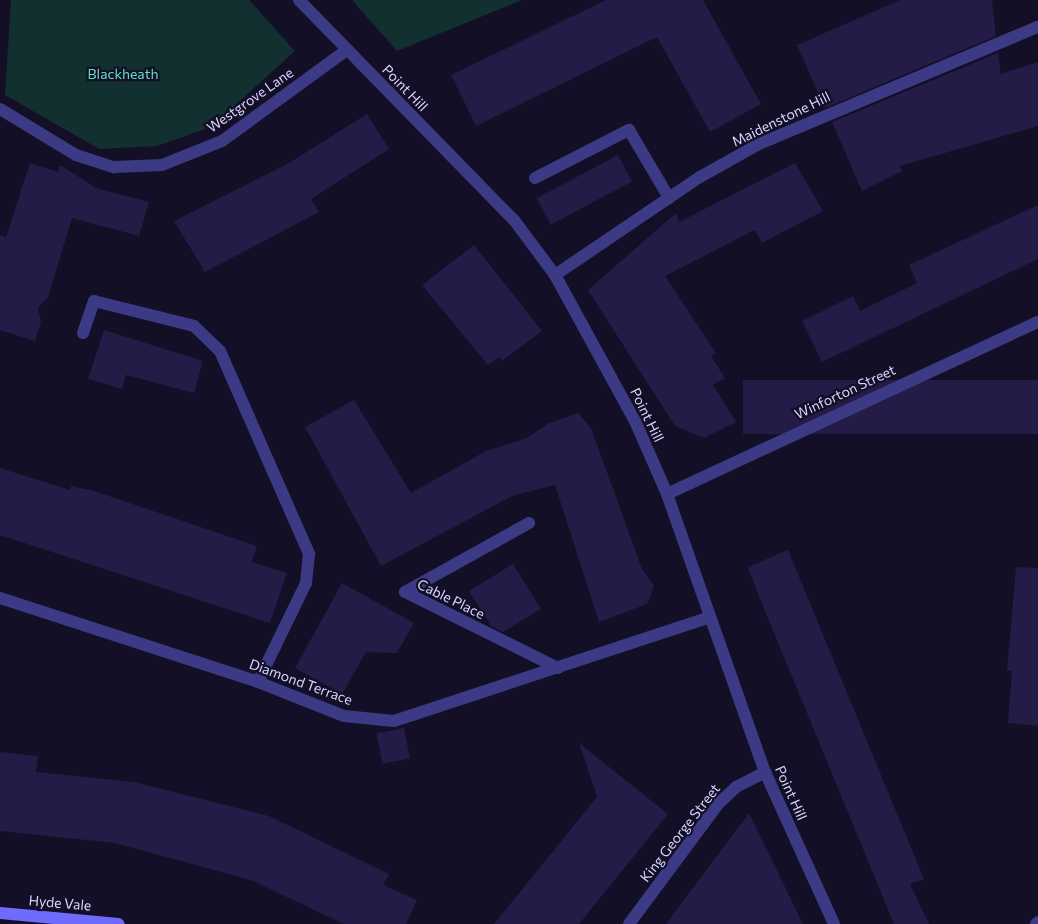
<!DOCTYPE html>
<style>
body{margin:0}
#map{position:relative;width:1038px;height:924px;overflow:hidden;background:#130f26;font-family:Commissioner,sans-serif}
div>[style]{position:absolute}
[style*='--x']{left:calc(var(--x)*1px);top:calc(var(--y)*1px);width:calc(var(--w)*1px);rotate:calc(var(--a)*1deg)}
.green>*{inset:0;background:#12302f}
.building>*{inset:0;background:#241b47;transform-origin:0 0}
.service>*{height:12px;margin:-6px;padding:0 6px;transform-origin:6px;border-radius:6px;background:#3d3a85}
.minor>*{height:12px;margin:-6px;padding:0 6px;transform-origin:6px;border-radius:6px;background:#3d3a85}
.secondary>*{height:12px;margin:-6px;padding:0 6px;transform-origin:6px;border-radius:6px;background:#6f6bff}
span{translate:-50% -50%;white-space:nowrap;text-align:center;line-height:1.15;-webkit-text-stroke:4.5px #130f26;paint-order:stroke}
.park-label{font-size:14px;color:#5fe0c0}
.street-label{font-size:14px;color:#d9d4ff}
</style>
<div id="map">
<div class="green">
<i style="clip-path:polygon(11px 0,249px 0,295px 51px,211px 127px,157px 146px,99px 149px,5px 95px)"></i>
<i style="clip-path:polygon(352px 0,522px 0,397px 51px)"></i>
</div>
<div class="building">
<i style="clip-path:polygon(606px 0,703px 0,761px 104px,710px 132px,657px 37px,476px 126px,451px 75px)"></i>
<i style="clip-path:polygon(900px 0,992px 0,996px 36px,825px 108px,797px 45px)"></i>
<i style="clip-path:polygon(998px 53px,1001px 74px,1038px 62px,1038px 126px,900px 166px,902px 171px,862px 191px,832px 122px)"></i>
<i style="clip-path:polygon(367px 114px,389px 149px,311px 199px,319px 212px,205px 272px,174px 221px,289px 163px)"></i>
<i style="left:618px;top:155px;width:30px;height:92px;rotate:62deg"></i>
<i style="clip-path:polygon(30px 163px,58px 172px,60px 165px,96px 188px,149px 202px,139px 236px,72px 218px,48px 297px,38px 308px,41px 322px,35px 341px,0 330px,0 235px,6px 237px)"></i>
<i style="clip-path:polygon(795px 163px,823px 211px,762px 243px,755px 230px,665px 276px,716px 353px,711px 356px,725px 378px,713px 385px,736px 422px,704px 438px,675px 426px,588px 290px,676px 213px,679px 222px)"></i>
<i style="clip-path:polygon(1038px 205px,1038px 259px,822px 362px,802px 321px,853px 296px,860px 311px,917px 283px,909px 265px)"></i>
<i style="clip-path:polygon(474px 245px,542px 331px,502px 361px,499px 357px,488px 365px,422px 285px)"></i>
<i style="clip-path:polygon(104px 330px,203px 361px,194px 393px,126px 375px,122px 389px,88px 379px)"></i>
<i style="left:1038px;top:380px;width:54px;height:295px;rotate:90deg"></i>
<i style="clip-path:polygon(354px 400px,411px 493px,486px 451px,527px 438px,547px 424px,578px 413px,591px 428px,642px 569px,654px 586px,647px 604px,599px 622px,555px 485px,512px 496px,381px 566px,305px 427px)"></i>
<i style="clip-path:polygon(0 468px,70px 490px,71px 486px,94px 491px,257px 546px,252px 562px,287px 573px,270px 623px,0 535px)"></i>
<i style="clip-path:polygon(788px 550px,924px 879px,910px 884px,929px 924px,894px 924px,760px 599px,748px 567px)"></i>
<i style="clip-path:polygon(513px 564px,541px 609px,503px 632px,491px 626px,469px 591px)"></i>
<i style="clip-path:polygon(1016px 567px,1038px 568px,1038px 726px,1008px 723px,1012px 671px,1007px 671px)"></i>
<i style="clip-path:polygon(342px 583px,414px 623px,397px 653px,366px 652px,342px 694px,295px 668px)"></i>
<i style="left:404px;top:728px;width:31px;height:28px;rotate:79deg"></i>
<i style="clip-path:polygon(579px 743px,668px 814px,579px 924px,494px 924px,597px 797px)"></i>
<i style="clip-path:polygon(0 752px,38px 756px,36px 772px,134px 782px,269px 816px,389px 874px,383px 885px,417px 900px,406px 924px,344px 924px,251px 880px,115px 843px,0 831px)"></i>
<i style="clip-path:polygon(749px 813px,803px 924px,666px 924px,689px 893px)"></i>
</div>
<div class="service">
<i style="--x:535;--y:178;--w:106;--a:-27.1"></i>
<i style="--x:629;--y:130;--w:79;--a:59.5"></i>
<i style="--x:83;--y:333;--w:34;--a:-71"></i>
<i style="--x:94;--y:301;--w:103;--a:14"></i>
<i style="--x:194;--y:326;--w:36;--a:44"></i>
<i style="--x:220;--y:351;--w:222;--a:66.3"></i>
<i style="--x:309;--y:554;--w:29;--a:96"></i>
<i style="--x:306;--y:583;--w:110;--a:115.9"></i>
<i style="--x:529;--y:523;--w:142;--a:150.9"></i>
<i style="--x:405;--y:592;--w:171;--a:26.4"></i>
</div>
<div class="minor">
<i style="--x:299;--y:0;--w:308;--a:45.7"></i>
<i style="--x:514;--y:220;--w:69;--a:53.3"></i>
<i style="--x:555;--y:275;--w:166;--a:61.3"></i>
<i style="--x:635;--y:421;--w:80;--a:66.3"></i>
<i style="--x:667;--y:494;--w:295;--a:70.6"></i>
<i style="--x:765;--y:772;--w:167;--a:65.6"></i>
<i style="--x:0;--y:109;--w:89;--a:31.2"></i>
<i style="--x:76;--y:155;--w:40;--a:18"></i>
<i style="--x:114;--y:167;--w:48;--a:-2.4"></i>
<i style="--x:162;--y:165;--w:65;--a:-21.8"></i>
<i style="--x:222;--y:141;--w:155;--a:-36.1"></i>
<i style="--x:555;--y:275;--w:175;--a:-34.1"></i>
<i style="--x:700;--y:177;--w:68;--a:-29.2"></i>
<i style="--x:759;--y:144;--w:303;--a:-22.8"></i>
<i style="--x:667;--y:494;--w:409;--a:-24.9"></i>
<i style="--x:0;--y:598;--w:271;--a:18"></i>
<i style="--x:258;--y:682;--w:92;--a:21.6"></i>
<i style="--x:344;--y:716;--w:50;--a:5.7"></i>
<i style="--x:394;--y:721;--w:330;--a:-18.2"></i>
<i style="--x:629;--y:924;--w:149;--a:-53.4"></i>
<i style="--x:718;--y:804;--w:25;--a:-43"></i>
<i style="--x:736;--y:787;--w:33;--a:-27"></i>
<i style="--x:1036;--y:924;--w:3;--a:-45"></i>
</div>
<div class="secondary">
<i style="--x:0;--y:913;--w:119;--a:5.3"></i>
</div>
<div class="park-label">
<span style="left:123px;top:74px">Blackheath</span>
</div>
<div class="street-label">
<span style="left:405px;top:88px;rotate:46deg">Point Hill</span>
<span style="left:250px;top:100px;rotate:-35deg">Westgrove Lane</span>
<span style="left:781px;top:119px;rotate:-26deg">Maidenstone Hill</span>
<span style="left:845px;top:392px;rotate:-25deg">Winforton Street</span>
<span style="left:647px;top:415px;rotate:64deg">Point Hill</span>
<span style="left:451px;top:599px;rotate:26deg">Cable Place</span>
<span style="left:301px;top:682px;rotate:20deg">Diamond Terrace</span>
<span style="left:791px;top:793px;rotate:66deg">Point Hill</span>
<span style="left:680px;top:833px;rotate:-52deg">King George Street</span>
<span style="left:60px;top:903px;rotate:5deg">Hyde Vale</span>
</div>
</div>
